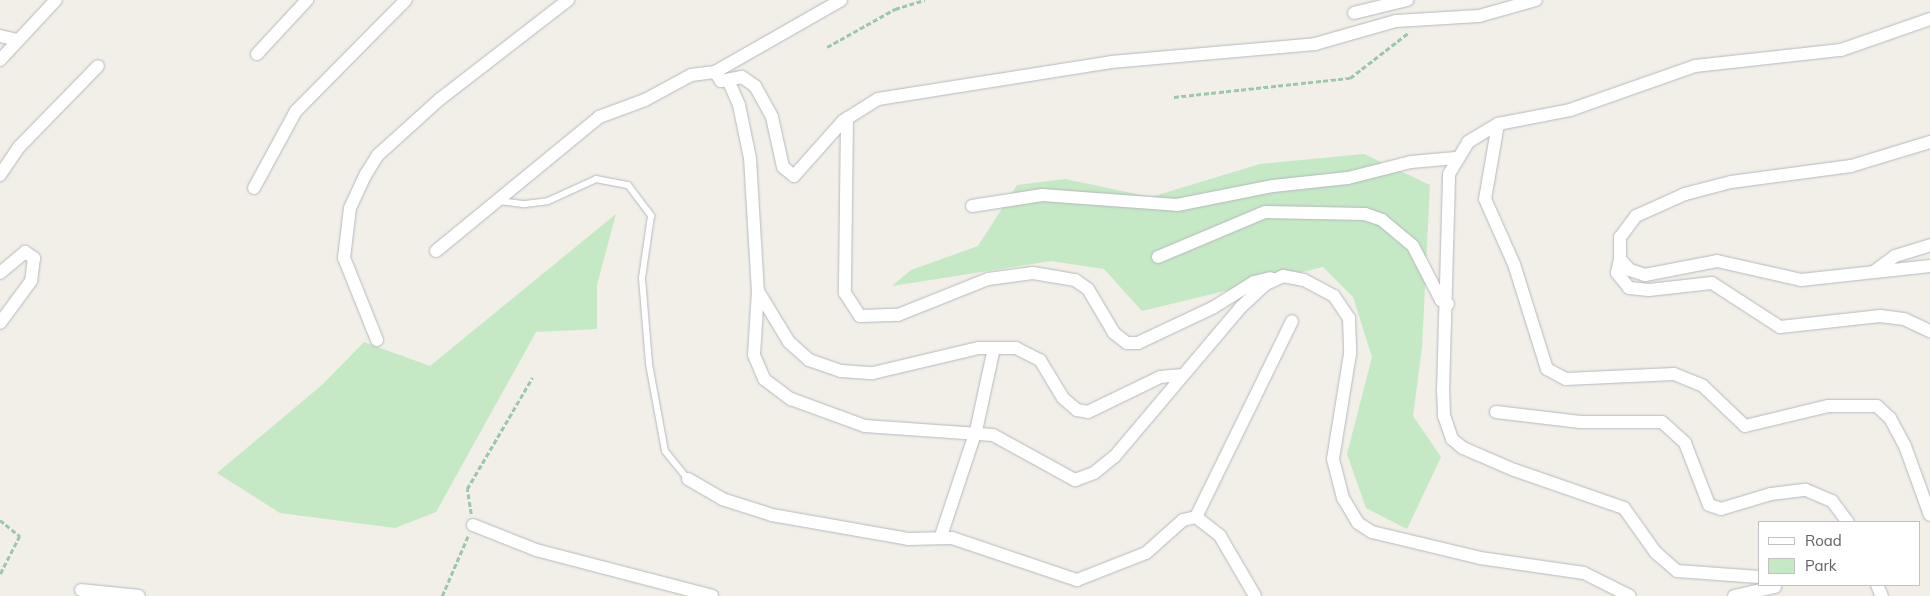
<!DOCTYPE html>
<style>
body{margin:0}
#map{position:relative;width:1930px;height:596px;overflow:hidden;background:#f1efe8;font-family:Mulish,sans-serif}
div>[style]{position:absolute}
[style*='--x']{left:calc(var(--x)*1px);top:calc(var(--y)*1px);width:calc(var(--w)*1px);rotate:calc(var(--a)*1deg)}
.green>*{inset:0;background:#c5e8c5}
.path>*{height:2.5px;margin-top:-1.25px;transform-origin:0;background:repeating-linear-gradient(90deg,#9cc7a9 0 5px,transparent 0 7.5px)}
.roads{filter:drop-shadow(0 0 1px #b5b8bc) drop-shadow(0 0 1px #b5b8bc)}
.service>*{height:6px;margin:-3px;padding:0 3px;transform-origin:3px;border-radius:3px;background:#fff}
.minor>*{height:12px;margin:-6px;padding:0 6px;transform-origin:6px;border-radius:6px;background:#fff}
span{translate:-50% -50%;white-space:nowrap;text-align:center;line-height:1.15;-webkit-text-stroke:5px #fff;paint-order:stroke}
.legend{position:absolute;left:1758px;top:521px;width:162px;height:65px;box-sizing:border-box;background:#fff;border:1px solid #bfc1c3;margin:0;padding:6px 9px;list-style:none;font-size:15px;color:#5f6368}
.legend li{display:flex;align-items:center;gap:10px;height:25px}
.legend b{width:25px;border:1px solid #bfc1c3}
</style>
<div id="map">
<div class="green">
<i style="clip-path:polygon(1364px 154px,1430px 185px,1422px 347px,1413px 416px,1441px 457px,1407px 529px,1366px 508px,1347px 454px,1372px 357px,1353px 297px,1323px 267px,1142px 311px,1104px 269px,1051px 261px,892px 286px,911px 270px,978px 246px,1017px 185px,1065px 179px,1151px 197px,1260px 164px)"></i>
<i style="clip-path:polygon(616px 214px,597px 285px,597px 329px,536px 332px,436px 512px,395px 528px,280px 513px,217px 473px,323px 384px,364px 342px,430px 366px)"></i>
</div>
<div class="path">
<i style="--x:827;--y:47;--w:78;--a:-29.2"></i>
<i style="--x:895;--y:9;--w:31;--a:-17"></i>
<i style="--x:1174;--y:97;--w:177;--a:-6.2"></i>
<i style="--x:1350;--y:78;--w:73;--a:-37.8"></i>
<i style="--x:471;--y:514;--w:25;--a:-99"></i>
<i style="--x:467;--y:489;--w:129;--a:-59.6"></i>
<i style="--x:0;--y:520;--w:26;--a:39"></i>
<i style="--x:20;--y:536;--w:44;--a:117.1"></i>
<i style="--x:442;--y:596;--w:65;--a:-66.6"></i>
</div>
<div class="roads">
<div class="service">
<i style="--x:499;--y:201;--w:26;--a:7"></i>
<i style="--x:525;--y:204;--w:23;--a:-7"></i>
<i style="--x:548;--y:201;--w:53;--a:-24.6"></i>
<i style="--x:596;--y:179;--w:33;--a:11"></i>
<i style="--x:628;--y:185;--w:39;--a:53"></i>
<i style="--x:651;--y:216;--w:63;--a:98.3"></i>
<i style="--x:642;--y:278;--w:86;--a:85.3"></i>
<i style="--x:649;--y:364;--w:88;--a:79.6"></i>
<i style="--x:665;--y:451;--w:36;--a:51"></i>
</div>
<div class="minor">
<i style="--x:1354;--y:13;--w:55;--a:-13.8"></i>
<i style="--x:0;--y:36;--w:17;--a:13"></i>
<i style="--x:257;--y:54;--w:74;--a:-47.2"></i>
<i style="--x:0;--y:60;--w:82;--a:-47"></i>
<i style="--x:715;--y:72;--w:11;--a:56"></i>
<i style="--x:721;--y:81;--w:21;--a:-11"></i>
<i style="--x:742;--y:77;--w:16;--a:35"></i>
<i style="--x:755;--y:86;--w:35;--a:61"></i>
<i style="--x:772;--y:117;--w:51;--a:77.6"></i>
<i style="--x:783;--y:167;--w:14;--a:39"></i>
<i style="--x:794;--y:176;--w:74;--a:-48.3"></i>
<i style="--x:843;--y:121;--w:41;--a:-32.2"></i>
<i style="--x:878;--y:99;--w:236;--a:-9"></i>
<i style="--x:1111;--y:62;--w:205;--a:-5"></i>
<i style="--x:1315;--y:44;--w:84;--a:-15.9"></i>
<i style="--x:1396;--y:21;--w:83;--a:-3.4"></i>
<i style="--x:1479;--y:16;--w:59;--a:-15.7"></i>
<i style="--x:728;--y:80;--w:27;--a:66"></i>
<i style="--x:739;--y:105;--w:54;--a:78.3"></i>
<i style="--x:750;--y:158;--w:133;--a:86.6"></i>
<i style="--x:758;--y:291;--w:60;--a:58.7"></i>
<i style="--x:789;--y:342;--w:27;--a:42"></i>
<i style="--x:809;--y:360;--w:34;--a:19"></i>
<i style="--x:841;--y:371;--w:32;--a:4"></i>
<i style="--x:873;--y:373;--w:109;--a:-13.3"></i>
<i style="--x:979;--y:348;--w:37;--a:0"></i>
<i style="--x:1016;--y:348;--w:27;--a:27"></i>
<i style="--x:1040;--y:360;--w:44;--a:58.8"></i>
<i style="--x:1063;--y:398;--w:18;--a:41"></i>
<i style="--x:1077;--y:410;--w:11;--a:10"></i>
<i style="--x:1088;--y:412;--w:80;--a:-25.9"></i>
<i style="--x:1160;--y:377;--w:23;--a:-5"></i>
<i style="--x:847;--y:118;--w:175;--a:90.7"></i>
<i style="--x:845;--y:293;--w:27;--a:57"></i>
<i style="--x:860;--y:316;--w:38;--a:-2"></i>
<i style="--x:898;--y:315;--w:97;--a:-21.8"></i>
<i style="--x:988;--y:279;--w:45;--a:-7.6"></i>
<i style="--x:1033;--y:273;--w:43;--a:9.5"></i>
<i style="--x:1075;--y:280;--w:16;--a:35"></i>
<i style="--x:1088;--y:289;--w:51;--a:59.4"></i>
<i style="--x:1114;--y:333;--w:16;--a:38"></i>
<i style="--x:1127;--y:343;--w:11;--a:0"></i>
<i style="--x:1138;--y:343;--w:84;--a:-25.3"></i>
<i style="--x:1214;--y:307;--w:47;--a:-32"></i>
<i style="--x:1254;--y:282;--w:17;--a:-13"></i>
<i style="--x:1498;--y:124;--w:76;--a:99.8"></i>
<i style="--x:1485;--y:199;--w:71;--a:66"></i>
<i style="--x:1514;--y:264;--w:110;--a:72.6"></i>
<i style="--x:1547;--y:369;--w:21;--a:28"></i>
<i style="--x:1566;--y:379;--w:108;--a:-2.7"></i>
<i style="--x:1674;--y:374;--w:31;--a:22"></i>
<i style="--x:1703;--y:386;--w:58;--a:43.6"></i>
<i style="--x:1745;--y:426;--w:85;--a:-13.5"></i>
<i style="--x:1828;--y:406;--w:49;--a:0"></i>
<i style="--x:1877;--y:406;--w:18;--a:43"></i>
<i style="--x:1890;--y:418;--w:32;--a:62"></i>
<i style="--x:1905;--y:446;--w:73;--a:70.1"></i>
<i style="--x:1930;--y:142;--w:83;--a:163.1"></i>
<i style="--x:1851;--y:166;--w:121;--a:172.4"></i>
<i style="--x:1731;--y:182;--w:48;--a:165.4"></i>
<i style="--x:1685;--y:194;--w:54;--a:155.8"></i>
<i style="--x:1636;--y:216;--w:26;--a:127"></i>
<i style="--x:1620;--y:237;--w:22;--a:90"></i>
<i style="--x:1620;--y:259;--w:15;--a:48"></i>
<i style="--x:1630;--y:270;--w:16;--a:18"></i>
<i style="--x:1645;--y:275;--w:73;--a:-11"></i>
<i style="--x:1717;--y:261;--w:86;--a:12.7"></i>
<i style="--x:1801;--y:280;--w:130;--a:-6.2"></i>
<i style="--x:0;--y:175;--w:34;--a:-56"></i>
<i style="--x:19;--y:147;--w:113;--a:-45.7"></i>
<i style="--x:254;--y:188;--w:88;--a:-61.4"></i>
<i style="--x:296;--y:111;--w:156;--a:-45.3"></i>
<i style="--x:972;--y:206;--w:71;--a:-8.9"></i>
<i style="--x:1042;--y:195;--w:135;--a:4.2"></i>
<i style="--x:1177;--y:205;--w:98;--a:-11.2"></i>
<i style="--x:1273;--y:186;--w:75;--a:-6.1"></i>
<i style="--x:1348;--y:178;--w:65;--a:-14.3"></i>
<i style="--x:1411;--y:162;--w:45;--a:-5.1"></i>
<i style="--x:436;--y:251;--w:211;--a:-39.4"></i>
<i style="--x:599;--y:117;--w:49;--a:-20.3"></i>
<i style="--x:645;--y:100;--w:52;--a:-28.5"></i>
<i style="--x:691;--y:75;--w:24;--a:-7"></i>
<i style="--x:715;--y:72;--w:145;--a:-29.7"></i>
<i style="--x:1158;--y:257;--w:116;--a:-22.8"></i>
<i style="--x:1265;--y:212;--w:100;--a:1.1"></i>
<i style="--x:1365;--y:214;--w:18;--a:19"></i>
<i style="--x:1382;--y:220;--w:40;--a:40"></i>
<i style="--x:1413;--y:246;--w:61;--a:62.6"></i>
<i style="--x:1441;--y:300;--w:8;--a:30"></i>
<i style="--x:1620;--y:259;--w:14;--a:102"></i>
<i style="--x:1617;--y:273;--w:19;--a:51"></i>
<i style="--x:1629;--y:288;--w:20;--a:6"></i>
<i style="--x:1649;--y:290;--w:63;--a:-6.3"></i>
<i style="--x:1712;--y:283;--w:81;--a:32.9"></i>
<i style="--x:1780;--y:327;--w:101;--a:-6.3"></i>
<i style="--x:1880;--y:316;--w:24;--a:7"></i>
<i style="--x:1904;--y:319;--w:29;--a:25"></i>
<i style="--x:1876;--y:270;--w:24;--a:-36"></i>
<i style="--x:1895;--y:256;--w:37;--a:-17"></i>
<i style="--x:0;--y:273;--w:33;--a:-40"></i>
<i style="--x:25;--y:252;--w:11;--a:34"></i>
<i style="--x:34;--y:258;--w:23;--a:97"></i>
<i style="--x:31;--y:281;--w:52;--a:126.4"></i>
<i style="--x:758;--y:291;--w:64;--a:93.6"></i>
<i style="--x:754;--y:355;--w:26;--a:67"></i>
<i style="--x:764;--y:379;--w:34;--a:37"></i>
<i style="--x:791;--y:399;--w:79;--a:20"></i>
<i style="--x:865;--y:426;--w:128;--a:4"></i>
<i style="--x:993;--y:435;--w:94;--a:28.8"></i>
<i style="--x:1075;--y:480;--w:20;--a:-20"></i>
<i style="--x:1094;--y:473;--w:27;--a:-39"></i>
<i style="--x:1115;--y:456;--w:195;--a:-49.8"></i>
<i style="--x:1241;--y:307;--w:34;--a:-43"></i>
<i style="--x:1266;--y:284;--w:19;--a:-25"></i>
<i style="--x:1283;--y:276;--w:21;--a:11"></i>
<i style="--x:1304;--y:280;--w:34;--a:28"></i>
<i style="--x:1334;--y:296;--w:27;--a:56"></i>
<i style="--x:1349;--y:318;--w:36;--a:88"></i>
<i style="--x:1350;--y:354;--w:106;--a:99.2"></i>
<i style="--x:1333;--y:459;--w:40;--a:75.6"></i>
<i style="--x:1343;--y:498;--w:29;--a:59"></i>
<i style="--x:1358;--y:523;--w:17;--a:33"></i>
<i style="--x:1372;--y:532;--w:111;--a:13.5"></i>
<i style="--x:1480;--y:558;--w:105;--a:8.2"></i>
<i style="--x:1584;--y:573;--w:51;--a:26.6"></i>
<i style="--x:377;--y:340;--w:88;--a:-111.9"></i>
<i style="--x:344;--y:258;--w:50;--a:-83.2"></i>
<i style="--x:350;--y:208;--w:38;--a:-65"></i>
<i style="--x:366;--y:174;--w:22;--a:-58"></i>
<i style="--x:378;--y:155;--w:84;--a:-42.1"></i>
<i style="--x:440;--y:99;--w:162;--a:-37.7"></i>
<i style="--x:1496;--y:412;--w:85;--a:6.8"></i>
<i style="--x:1580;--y:422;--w:82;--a:0"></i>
<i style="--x:1662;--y:422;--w:31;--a:42"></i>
<i style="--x:1685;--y:443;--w:66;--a:68.8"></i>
<i style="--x:1709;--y:505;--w:13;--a:18"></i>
<i style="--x:1721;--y:509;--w:52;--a:-16.7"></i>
<i style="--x:1771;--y:494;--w:35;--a:-7"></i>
<i style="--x:1806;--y:490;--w:28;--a:23"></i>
<i style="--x:1832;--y:501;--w:26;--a:53"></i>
<i style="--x:688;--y:479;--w:39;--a:30"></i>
<i style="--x:722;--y:499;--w:52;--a:17.7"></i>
<i style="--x:772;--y:515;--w:138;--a:10"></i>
<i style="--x:908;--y:539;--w:44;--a:-1.3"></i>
<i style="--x:952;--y:538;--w:132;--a:18.6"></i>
<i style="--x:1077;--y:580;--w:74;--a:-21.4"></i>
<i style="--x:1146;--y:553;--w:50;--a:-41.7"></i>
<i style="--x:1183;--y:520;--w:13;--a:-13"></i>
<i style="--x:1196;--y:517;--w:31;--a:38"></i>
<i style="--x:1220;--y:536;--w:69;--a:59.7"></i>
<i style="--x:1196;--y:517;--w:218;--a:-63.9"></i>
<i style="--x:473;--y:525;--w:68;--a:21.6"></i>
<i style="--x:536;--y:550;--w:182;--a:14.6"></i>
<i style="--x:941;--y:536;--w:111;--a:-71.6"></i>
<i style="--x:976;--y:431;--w:85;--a:-77.8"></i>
<i style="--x:1759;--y:577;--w:82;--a:-175.8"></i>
<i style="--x:1677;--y:571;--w:28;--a:-139"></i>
<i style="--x:1656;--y:553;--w:55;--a:-125.4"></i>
<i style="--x:1624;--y:508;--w:116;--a:-160.9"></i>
<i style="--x:1514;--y:470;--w:56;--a:-156.7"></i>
<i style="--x:1463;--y:448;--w:14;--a:-141"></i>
<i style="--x:1452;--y:439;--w:24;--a:-109"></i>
<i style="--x:1444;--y:416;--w:24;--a:-92"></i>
<i style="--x:1443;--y:392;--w:218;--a:-88.4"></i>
<i style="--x:1449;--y:174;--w:37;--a:-59"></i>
<i style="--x:1468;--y:142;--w:35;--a:-31"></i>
<i style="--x:1498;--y:124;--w:73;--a:-11"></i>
<i style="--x:1570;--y:110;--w:133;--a:-19.4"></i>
<i style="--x:1695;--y:66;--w:147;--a:-6.3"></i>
<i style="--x:1841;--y:50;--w:94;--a:-19.2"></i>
<i style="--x:1877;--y:585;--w:12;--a:66"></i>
<i style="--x:81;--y:590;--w:58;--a:5.9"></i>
<i style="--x:1734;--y:596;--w:42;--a:-12.4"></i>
</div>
</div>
<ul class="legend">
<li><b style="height:6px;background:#fff"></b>Road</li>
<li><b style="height:14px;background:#c5e8c5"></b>Park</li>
</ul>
</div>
